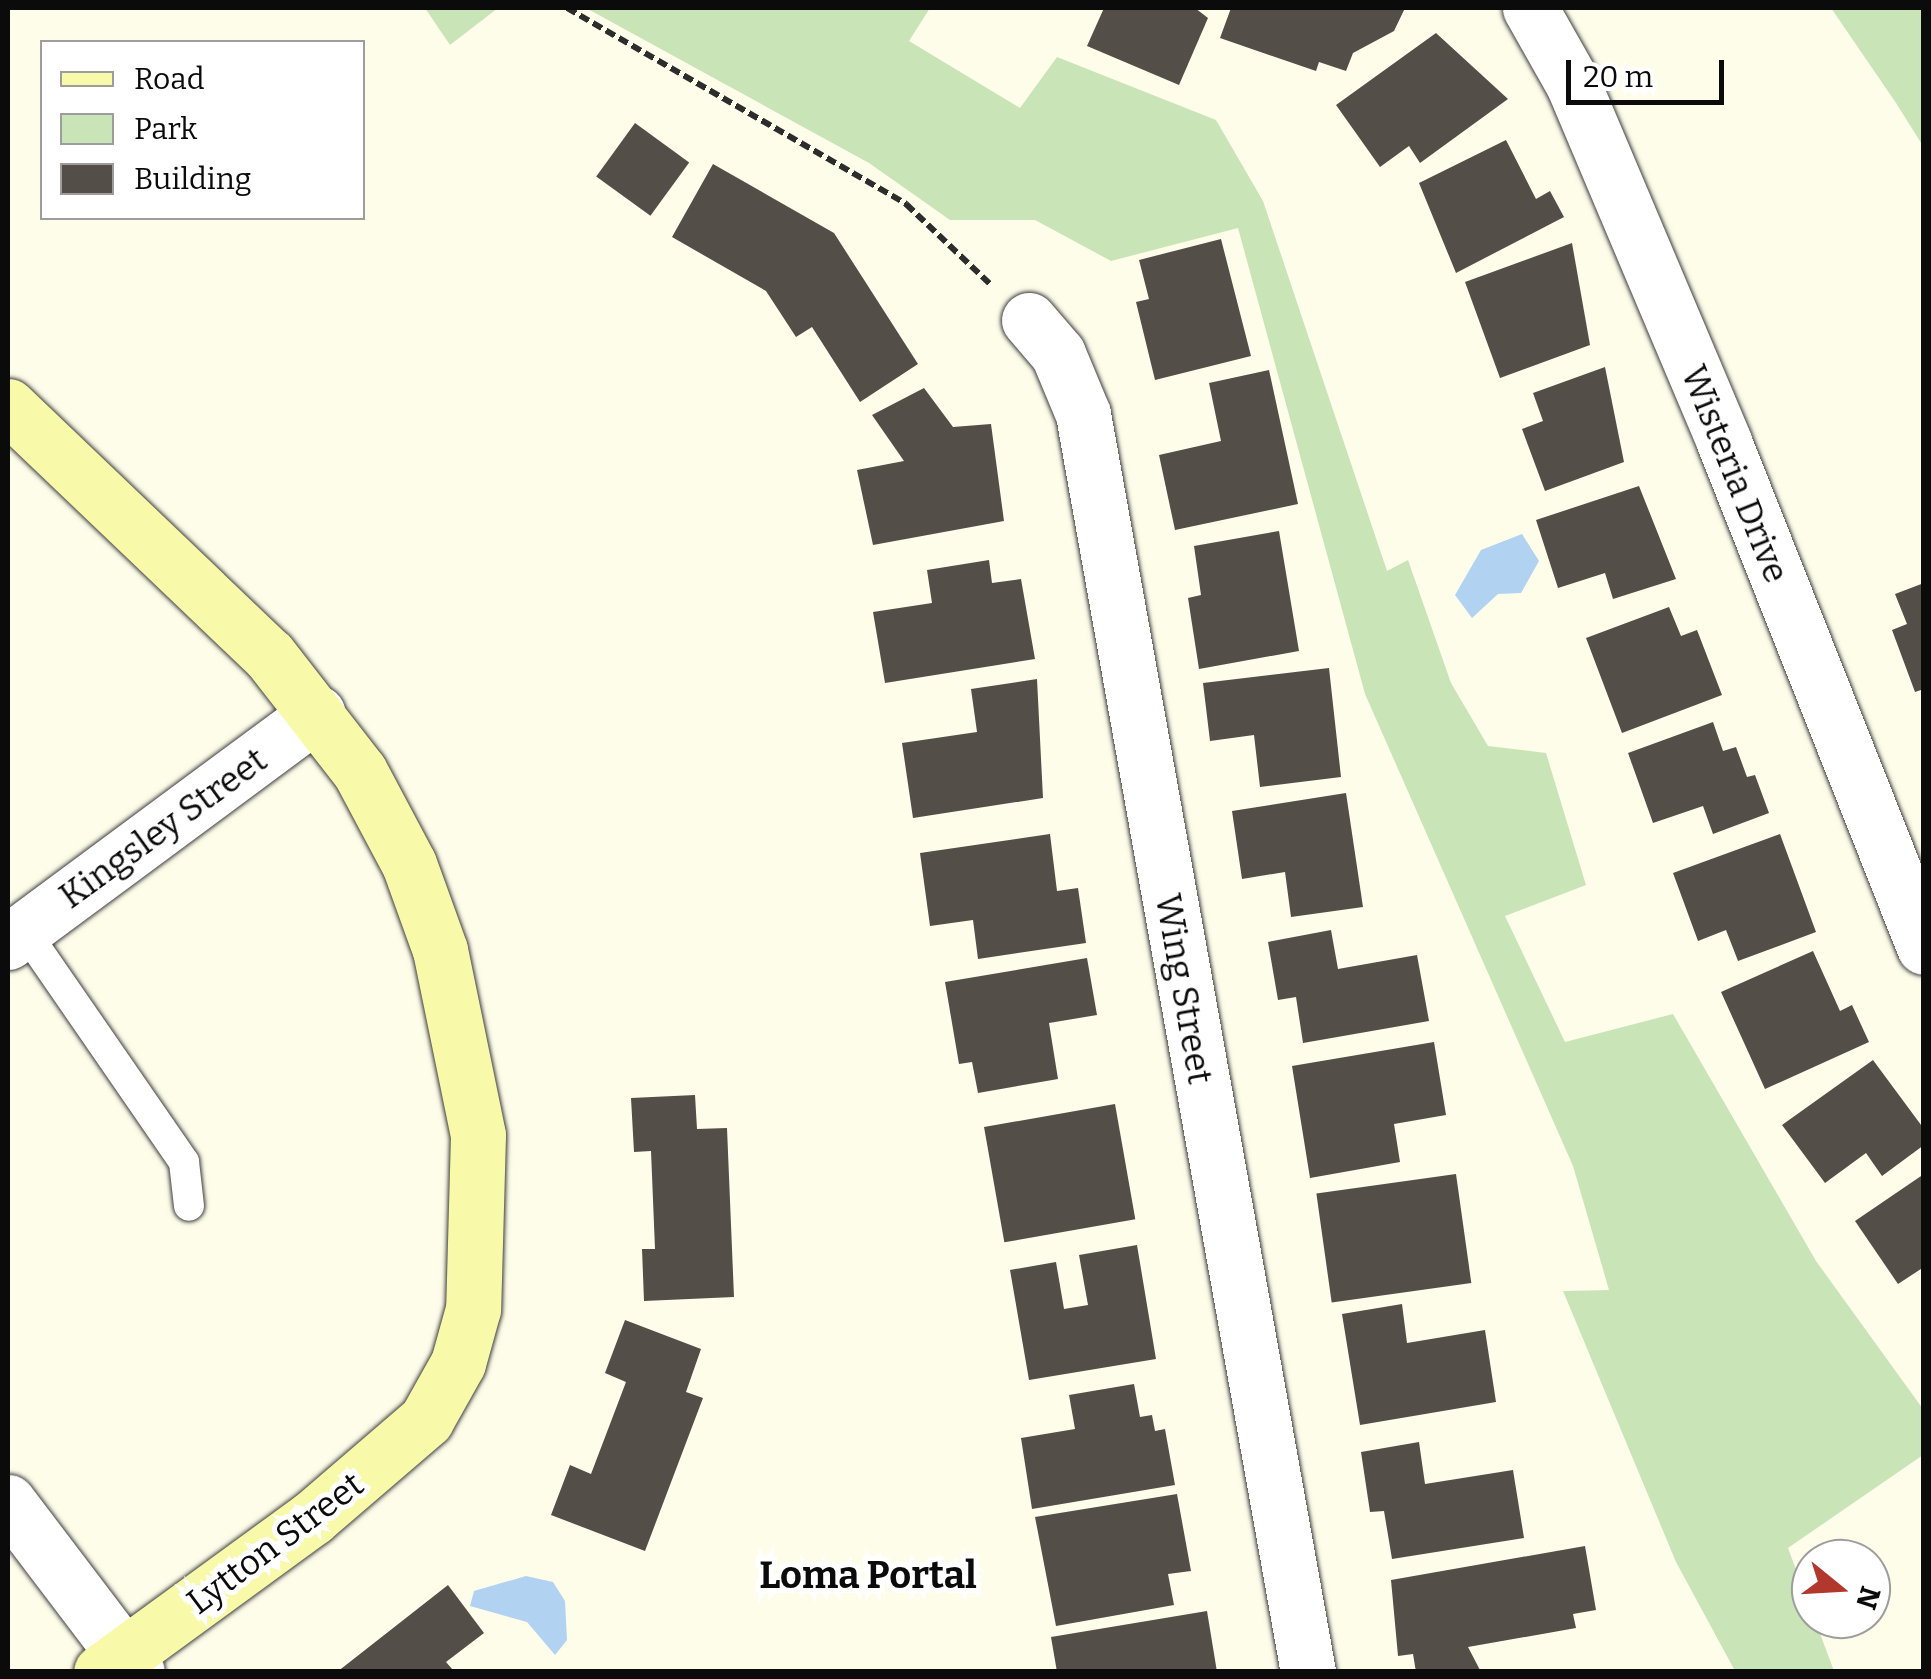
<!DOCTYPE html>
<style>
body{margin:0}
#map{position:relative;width:1931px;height:1679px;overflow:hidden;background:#fefdea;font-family:Bitter,serif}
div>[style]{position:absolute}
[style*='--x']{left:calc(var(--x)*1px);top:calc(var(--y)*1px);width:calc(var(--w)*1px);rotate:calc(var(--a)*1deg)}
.green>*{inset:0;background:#c9e5b7}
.water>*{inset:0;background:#b2d2f2}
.building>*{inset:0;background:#534e48;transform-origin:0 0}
.path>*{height:6px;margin-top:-3px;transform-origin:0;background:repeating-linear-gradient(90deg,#2d2d2d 0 10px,transparent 0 15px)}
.roads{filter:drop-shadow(0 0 2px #3e3e3e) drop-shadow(0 0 2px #3e3e3e)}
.service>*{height:30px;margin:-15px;padding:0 15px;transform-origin:15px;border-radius:15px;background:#fff}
.minor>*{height:55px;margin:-27.5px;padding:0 27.5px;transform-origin:27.5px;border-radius:27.5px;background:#fff}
.secondary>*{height:55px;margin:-27.5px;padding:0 27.5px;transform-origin:27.5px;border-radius:27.5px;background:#f8faa9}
span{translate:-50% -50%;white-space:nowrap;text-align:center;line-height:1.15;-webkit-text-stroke:10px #fff;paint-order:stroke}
.street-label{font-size:35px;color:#0b0b0b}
.neighbourhood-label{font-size:38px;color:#0b0b0b;font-weight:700}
.frame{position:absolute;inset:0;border:10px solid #0b0b0b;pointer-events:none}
.legend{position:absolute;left:40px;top:40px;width:325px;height:180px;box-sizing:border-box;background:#fff;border:2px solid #9d9d9d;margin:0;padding:12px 18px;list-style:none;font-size:30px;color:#0b0b0b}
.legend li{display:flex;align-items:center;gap:20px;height:50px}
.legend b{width:50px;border:2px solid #9d9d9d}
.north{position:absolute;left:1791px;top:1539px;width:100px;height:100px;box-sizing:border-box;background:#fff;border:2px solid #9d9d9d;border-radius:50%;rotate:108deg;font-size:28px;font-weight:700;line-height:40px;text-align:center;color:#0b0b0b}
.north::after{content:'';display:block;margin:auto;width:35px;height:45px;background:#b2372c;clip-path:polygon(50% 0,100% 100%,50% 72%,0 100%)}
.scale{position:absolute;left:1566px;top:60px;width:158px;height:45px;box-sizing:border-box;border:5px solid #0b0b0b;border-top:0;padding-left:12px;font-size:30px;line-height:35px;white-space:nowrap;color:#0b0b0b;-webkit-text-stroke:8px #fff;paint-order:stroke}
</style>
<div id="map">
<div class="green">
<i style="clip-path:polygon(425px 8px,498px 8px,450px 45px)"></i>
<i style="clip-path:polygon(586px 8px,930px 8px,909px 41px,1020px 108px,1057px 57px,1216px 120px,1263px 201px,1387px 571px,1408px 560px,1451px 683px,1488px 746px,1546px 753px,1586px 885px,1505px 916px,1565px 1042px,1673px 1014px,1816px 1261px,1923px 1409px,1923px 1455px,1788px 1548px,1834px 1671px,1735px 1671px,1676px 1562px,1563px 1291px,1609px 1290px,1573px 1166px,1365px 694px,1238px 228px,1111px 261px,1035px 220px,950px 220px,869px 163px)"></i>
<i style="clip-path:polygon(1831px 8px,1923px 8px,1923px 146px,1896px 103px)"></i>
</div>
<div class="water">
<i style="clip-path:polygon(1522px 534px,1539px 561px,1521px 593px,1498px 594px,1472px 618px,1455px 595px,1481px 550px)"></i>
<i style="clip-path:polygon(526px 1576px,553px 1582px,565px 1601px,567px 1640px,555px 1655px,527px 1622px,470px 1606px,474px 1591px)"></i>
</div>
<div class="building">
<i style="clip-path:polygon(1104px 8px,1195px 8px,1208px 18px,1179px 85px,1087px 46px)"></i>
<i style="clip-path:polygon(1231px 8px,1405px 8px,1394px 31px,1353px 53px,1346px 71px,1319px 62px,1316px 71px,1220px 38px)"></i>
<i style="clip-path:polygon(1436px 33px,1508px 99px,1420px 163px,1409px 146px,1380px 167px,1336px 105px)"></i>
<i style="left:635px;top:123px;width:67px;height:66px;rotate:36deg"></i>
<i style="clip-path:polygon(1506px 140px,1536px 199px,1550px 191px,1564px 217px,1456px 273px,1419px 183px)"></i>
<i style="clip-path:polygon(713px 164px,834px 233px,918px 364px,860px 402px,812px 327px,796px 337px,766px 291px,672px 237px)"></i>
<i style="clip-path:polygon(1221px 239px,1251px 356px,1155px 380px,1136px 302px,1149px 299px,1139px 260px)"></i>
<i style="clip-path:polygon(1572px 243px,1590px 345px,1500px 378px,1465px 282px)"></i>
<i style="clip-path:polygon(1605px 367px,1624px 462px,1545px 491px,1522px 429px,1543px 421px,1533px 393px)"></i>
<i style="clip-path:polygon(1269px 370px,1298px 504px,1175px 530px,1159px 455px,1221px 441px,1209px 383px)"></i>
<i style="clip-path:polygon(924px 388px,953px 427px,991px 424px,1004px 521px,873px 545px,857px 470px,904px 461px,872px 415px)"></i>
<i style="clip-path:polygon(1639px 486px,1676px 579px,1613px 599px,1605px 573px,1558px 588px,1536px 520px)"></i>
<i style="clip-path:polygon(1279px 531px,1299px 651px,1199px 669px,1188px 598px,1201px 595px,1194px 546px)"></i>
<i style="clip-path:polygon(989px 560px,992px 583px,1021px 579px,1035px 659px,885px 683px,873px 612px,932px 603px,927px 570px)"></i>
<i style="clip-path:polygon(1924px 583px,1924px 689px,1915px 692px,1892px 630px,1907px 624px,1895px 594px)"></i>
<i style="clip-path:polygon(1669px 607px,1681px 636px,1697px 630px,1722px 695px,1622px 733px,1586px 638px)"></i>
<i style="clip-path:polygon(1329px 668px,1341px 777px,1260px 787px,1254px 735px,1210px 741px,1203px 683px)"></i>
<i style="clip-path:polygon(1037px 679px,1043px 798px,913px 818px,902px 743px,977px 732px,971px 689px)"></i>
<i style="clip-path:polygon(1713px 722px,1723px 751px,1736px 747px,1747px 777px,1755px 775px,1769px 813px,1713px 834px,1703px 806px,1653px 823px,1628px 753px)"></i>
<i style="clip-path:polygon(1346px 793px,1363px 907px,1291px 917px,1285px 872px,1242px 879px,1232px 811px)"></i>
<i style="clip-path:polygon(1050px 834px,1057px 891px,1078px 888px,1086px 943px,978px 959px,973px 920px,930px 926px,920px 853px)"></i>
<i style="clip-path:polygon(1780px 834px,1816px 932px,1738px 961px,1726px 930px,1698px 941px,1673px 873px)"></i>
<i style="clip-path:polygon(1331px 930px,1338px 969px,1417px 955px,1429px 1021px,1303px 1043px,1296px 997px,1278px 1000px,1268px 942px)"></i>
<i style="clip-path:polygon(1813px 951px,1840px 1011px,1852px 1005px,1869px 1042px,1765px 1089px,1721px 992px)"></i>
<i style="clip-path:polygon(1087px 958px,1097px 1015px,1049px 1023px,1058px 1079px,978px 1093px,972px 1062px,959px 1064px,945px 982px)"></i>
<i style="clip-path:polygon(1434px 1042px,1446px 1115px,1394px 1124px,1400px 1162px,1310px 1178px,1292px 1066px)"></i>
<i style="clip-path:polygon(1873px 1060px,1924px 1129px,1924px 1145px,1882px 1176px,1866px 1153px,1825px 1183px,1782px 1125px)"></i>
<i style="clip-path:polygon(695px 1095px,697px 1129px,727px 1128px,734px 1297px,644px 1301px,642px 1249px,655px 1249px,651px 1151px,634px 1152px,631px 1098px)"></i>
<i style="left:1115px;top:1104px;width:117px;height:133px;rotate:80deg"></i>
<i style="left:1456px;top:1174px;width:110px;height:141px;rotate:82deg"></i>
<i style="clip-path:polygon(1924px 1174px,1924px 1267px,1898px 1284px,1855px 1221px)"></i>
<i style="clip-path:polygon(1137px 1245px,1156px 1359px,1029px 1380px,1010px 1270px,1056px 1262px,1064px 1309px,1088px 1305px,1079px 1255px)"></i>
<i style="clip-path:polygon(1402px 1304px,1407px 1343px,1485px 1330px,1496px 1402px,1360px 1425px,1342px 1314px)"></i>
<i style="clip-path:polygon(625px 1320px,701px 1349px,686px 1392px,703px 1398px,645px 1551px,551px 1515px,570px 1465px,591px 1474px,626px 1382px,605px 1373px)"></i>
<i style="clip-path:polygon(1134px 1384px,1140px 1417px,1152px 1415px,1155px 1431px,1165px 1429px,1175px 1485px,1032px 1509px,1021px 1438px,1075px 1429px,1069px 1395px)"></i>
<i style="clip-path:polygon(1419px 1442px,1425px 1484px,1513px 1470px,1524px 1538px,1392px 1559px,1384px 1511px,1370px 1512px,1361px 1452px)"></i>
<i style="clip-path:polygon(1177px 1494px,1191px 1571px,1168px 1574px,1174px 1605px,1056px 1626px,1035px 1517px)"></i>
<i style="clip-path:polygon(1585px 1546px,1596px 1610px,1573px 1614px,1576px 1628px,1468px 1647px,1481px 1672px,1416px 1672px,1413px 1654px,1398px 1656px,1391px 1580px)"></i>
<i style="clip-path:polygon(448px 1585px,484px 1633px,446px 1662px,453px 1670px,337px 1672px)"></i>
<i style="clip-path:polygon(1207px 1611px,1217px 1672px,1057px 1672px,1051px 1637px)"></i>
</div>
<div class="path">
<i style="--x:567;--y:8;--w:392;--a:30"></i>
<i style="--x:906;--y:204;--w:117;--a:43.6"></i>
</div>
<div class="roads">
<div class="service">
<i style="--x:24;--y:930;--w:282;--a:55.4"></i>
<i style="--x:184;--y:1162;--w:44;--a:83.5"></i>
</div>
<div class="minor">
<i style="--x:1530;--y:8;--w:87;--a:60.5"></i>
<i style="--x:1573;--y:84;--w:389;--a:67.1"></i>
<i style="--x:1724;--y:442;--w:543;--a:68.39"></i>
<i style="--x:1029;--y:320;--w:45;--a:49.5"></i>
<i style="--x:1058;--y:354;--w:65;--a:67.4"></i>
<i style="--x:1083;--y:414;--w:1278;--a:79.86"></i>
<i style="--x:8;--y:942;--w:385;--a:-36.5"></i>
<i style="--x:8;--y:1502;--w:213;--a:52.8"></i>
</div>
<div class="secondary">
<i style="--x:8;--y:406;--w:361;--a:43.7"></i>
<i style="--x:269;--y:655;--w:148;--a:52.1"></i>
<i style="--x:360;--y:772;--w:104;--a:62"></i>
<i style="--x:409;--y:864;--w:91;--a:70.2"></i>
<i style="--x:440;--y:950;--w:189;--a:78.4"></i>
<i style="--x:478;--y:1135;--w:174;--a:91.6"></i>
<i style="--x:473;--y:1309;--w:56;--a:105.5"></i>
<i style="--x:458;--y:1363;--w:65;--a:119.3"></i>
<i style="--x:426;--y:1420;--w:150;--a:139.3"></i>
<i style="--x:312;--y:1518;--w:261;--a:143.9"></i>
</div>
</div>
<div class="street-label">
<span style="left:1735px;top:474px;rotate:68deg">Wisteria Drive</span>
<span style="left:163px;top:828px;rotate:-36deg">Kingsley Street</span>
<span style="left:1184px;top:989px;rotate:80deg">Wing Street</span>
<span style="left:275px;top:1543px;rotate:-37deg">Lytton Street</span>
</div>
<div class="neighbourhood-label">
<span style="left:868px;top:1576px">Loma Portal</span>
</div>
<div class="frame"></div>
<ul class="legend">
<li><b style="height:12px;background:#f8faa9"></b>Road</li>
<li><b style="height:28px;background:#c9e5b7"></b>Park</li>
<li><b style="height:28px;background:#534e48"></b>Building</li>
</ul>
<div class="north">N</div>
<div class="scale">20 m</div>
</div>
